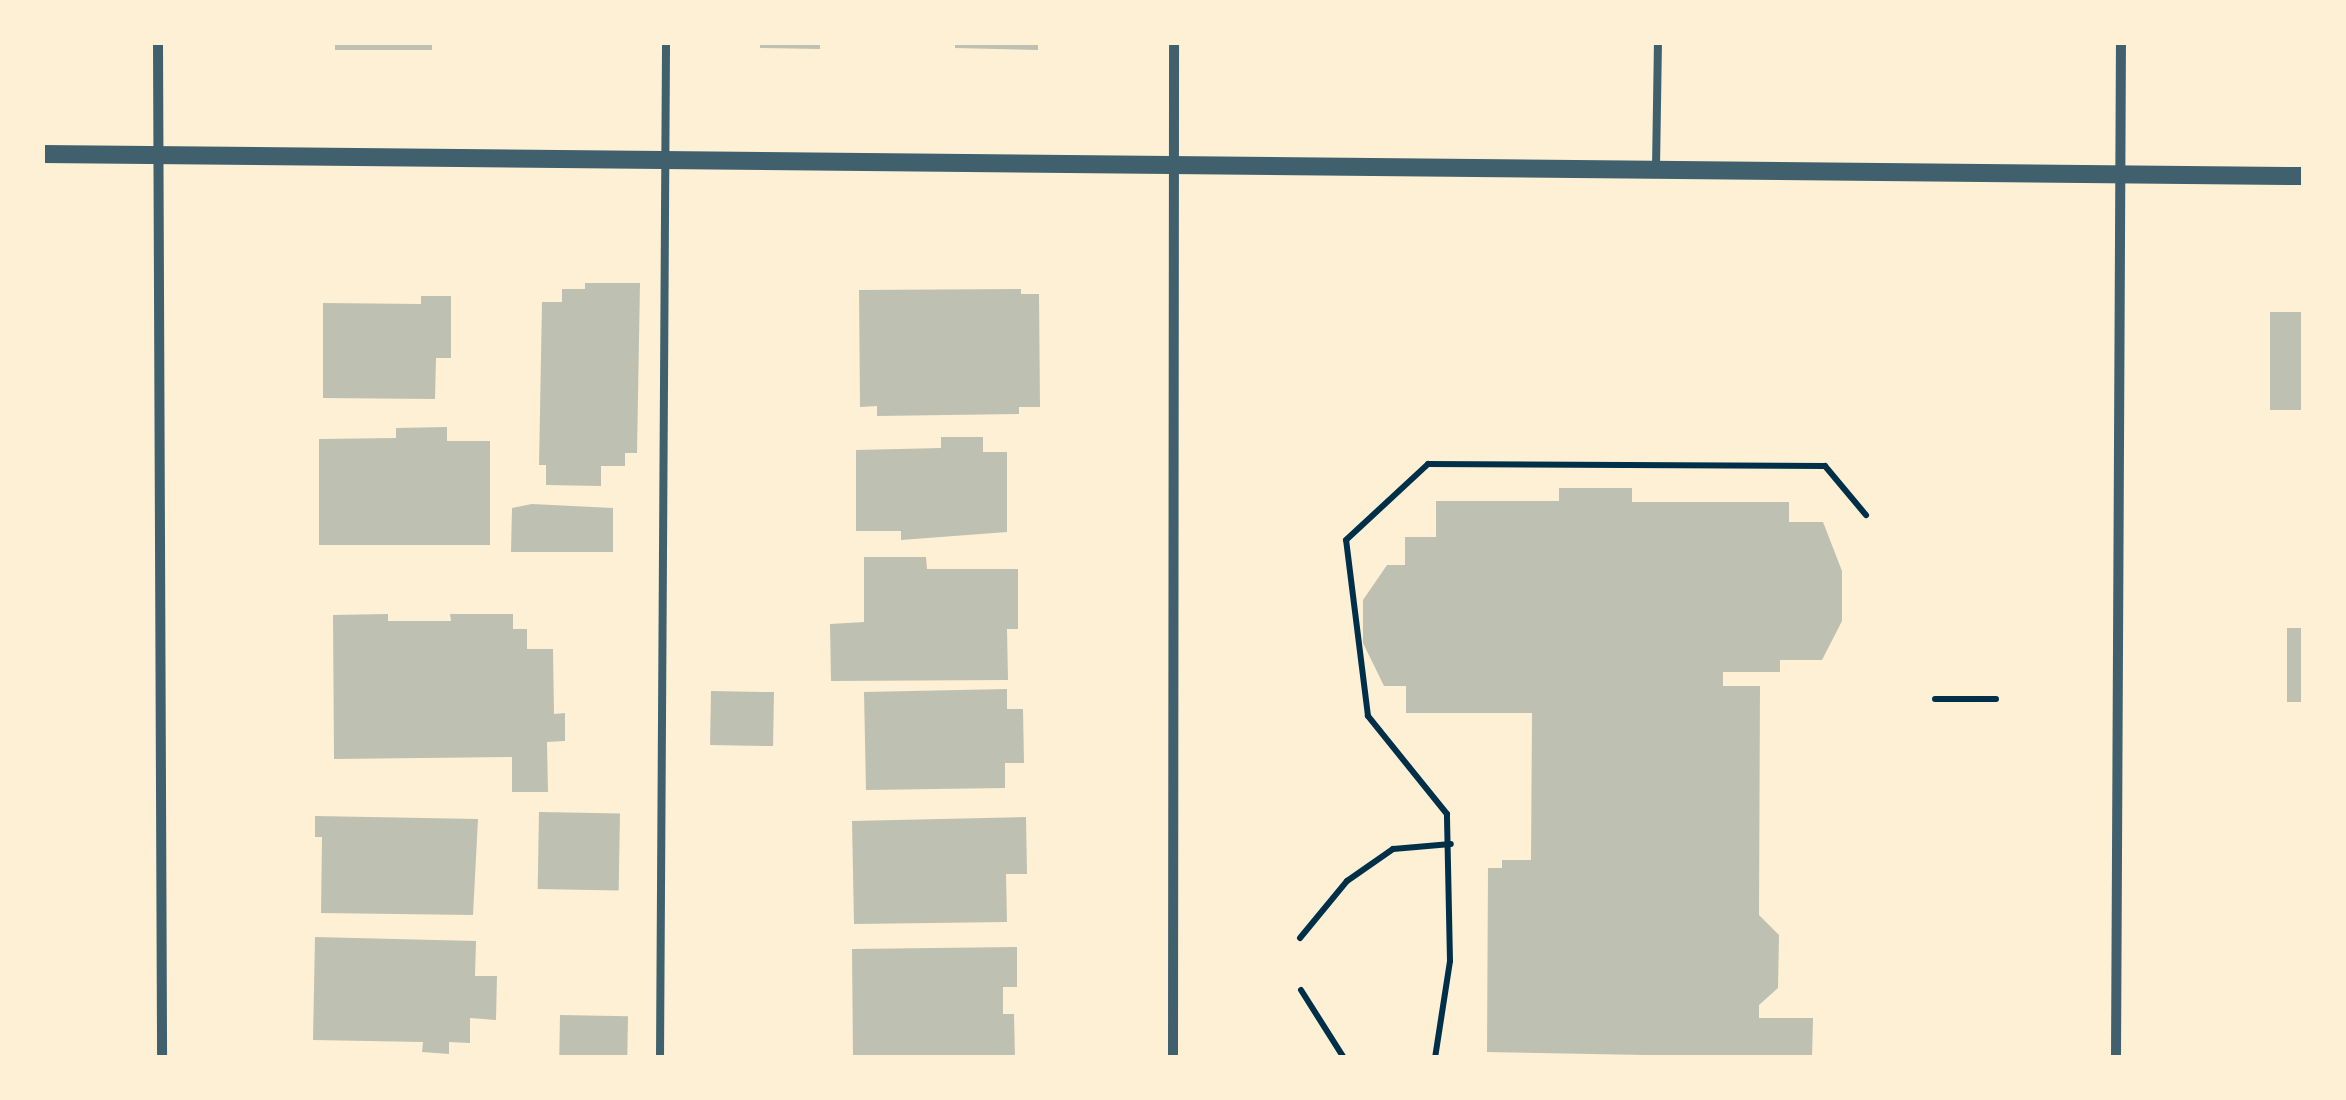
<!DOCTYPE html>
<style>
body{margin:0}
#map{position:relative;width:2346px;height:1100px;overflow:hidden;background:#fdf0d5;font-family:"Noto Sans",sans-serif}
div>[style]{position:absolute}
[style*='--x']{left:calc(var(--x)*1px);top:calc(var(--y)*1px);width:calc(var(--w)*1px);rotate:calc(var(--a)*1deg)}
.building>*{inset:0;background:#bec0b2;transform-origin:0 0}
.path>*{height:6px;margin:-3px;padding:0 3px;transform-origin:3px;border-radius:3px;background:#003049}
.service>*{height:8px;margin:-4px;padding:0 4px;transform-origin:4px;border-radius:4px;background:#3f606c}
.minor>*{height:10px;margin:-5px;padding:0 5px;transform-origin:5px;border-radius:5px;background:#3f606c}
.tertiary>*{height:18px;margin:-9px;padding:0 9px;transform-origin:9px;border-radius:9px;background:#3f606c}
span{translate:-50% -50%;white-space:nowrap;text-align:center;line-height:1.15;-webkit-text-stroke:8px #fdf0d5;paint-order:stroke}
.frame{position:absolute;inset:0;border:45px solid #fdf0d5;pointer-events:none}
</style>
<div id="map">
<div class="building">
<i style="left:335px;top:42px;width:97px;height:8px"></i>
<i style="clip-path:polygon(760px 42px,820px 42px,820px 49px,760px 48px)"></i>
<i style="clip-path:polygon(955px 42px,1038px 42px,1038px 50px,955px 48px)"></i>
<i style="clip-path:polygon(585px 283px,640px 283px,637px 453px,625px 453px,625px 466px,601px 466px,601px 486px,546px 485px,546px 465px,539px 465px,542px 302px,562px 302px,562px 289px,585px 289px)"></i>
<i style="clip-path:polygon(1021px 289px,1021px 294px,1039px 294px,1040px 407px,1019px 407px,1019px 414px,877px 416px,877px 406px,860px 407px,859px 290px)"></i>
<i style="clip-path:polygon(421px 296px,451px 296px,451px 358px,436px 358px,435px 399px,323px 398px,323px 303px,421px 304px)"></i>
<i style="left:2270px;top:312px;width:34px;height:98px"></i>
<i style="clip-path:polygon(447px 427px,447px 441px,490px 441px,490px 545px,319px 545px,319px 439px,396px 438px,396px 428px)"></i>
<i style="clip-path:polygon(941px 437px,983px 437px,983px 452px,1007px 452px,1007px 532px,901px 540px,901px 531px,856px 531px,856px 450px,941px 448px)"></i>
<i style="clip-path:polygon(1559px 488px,1632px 488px,1632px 502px,1789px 502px,1789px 522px,1823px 522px,1842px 571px,1842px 621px,1822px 660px,1780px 660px,1780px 672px,1723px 672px,1723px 686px,1760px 686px,1759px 915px,1779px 935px,1778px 988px,1759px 1005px,1759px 1018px,1813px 1018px,1812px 1058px,1487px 1052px,1488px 868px,1502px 868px,1502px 860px,1531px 860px,1532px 713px,1406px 713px,1406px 686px,1384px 686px,1363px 643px,1363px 600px,1387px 565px,1405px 565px,1405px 537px,1436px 537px,1436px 501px,1559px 501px)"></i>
<i style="clip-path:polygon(532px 504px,613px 508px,613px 552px,511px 552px,512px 508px)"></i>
<i style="clip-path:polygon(864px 557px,926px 557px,927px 569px,1018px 569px,1018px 629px,1007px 629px,1008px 680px,831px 681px,830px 624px,864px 622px)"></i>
<i style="clip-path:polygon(388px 614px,388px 621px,451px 621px,450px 614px,513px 614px,513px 629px,527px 629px,527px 649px,553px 649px,554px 714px,565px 713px,565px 741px,547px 742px,548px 792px,512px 792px,512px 757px,334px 759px,333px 615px)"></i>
<i style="left:2287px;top:628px;width:17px;height:74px"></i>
<i style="clip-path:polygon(1007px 689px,1007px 709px,1023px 709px,1024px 763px,1005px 763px,1005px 788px,866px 790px,864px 692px)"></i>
<i style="left:711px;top:691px;width:63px;height:54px;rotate:1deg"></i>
<i style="left:539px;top:812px;width:81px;height:77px;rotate:1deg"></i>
<i style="clip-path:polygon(315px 816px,478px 819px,473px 915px,321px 913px,322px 837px,315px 837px)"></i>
<i style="clip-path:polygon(1026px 817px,1027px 874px,1006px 874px,1007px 922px,854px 924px,852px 821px)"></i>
<i style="clip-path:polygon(315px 937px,476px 941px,475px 976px,497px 976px,496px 1020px,470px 1018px,470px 1043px,449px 1042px,449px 1054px,422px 1052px,423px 1042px,313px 1040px)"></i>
<i style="clip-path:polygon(1017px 947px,1017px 987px,1003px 987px,1003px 1014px,1014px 1014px,1015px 1058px,853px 1058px,852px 949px)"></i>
<i style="left:560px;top:1015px;width:68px;height:43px;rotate:1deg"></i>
</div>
<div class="path">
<i style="--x:1935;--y:699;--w:61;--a:0"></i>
<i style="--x:1300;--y:938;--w:74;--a:-50.5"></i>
<i style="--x:1347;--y:881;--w:56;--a:-34.8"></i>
<i style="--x:1393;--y:849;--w:58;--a:-4.9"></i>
<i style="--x:1301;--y:990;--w:80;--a:57.7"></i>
<i style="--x:1435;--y:1058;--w:98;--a:-81.2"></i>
<i style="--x:1450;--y:961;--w:147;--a:-91.2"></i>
<i style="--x:1447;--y:814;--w:126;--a:-128.9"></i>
<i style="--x:1368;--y:716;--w:177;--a:-97.1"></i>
<i style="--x:1346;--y:540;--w:112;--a:-42.8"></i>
<i style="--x:1428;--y:464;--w:397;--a:0.3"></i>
<i style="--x:1825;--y:466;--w:64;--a:50.1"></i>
</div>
<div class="service">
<i style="--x:1656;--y:168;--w:126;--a:-89.1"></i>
<i style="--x:660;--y:1058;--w:1016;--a:-89.66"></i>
</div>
<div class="minor">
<i style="--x:158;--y:42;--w:1016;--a:89.77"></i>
<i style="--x:1173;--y:1058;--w:1016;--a:-89.94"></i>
<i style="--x:2116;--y:1058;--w:1016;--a:-89.72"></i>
</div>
<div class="tertiary">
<i style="--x:42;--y:154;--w:2262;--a:0.56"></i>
</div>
<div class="frame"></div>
</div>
